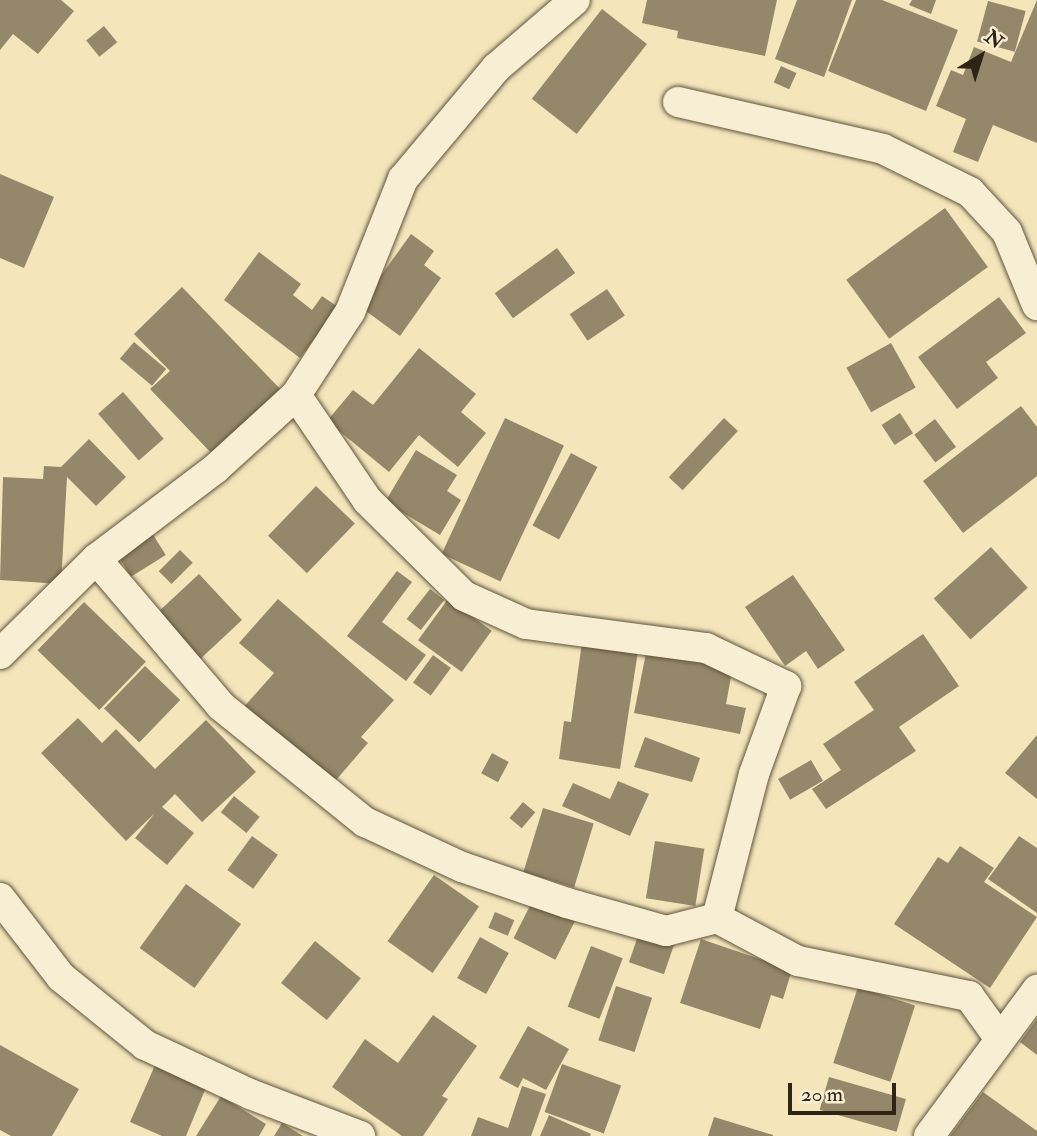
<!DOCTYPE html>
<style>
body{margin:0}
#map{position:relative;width:1037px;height:1136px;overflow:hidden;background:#f4e5bb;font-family:"IM FELL Double Pica",serif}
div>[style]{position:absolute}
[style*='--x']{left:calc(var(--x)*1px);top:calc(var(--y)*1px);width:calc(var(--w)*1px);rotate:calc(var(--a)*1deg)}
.building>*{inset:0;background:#95886a;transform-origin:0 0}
.roads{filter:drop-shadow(0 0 2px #60543d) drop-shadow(0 0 2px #60543d)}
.minor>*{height:30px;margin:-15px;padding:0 15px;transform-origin:15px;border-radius:15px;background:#f8eed3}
span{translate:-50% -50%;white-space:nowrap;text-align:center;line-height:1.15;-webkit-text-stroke:6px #f8eed3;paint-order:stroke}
.north{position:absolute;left:946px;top:21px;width:70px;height:70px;-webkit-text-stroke:5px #f8eed3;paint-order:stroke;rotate:38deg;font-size:19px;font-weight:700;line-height:28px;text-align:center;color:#2f2313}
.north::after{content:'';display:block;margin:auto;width:24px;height:32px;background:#2f2313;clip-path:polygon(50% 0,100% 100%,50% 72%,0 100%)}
.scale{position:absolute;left:788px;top:1083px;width:108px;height:32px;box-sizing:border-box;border:4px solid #2f2313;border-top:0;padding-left:9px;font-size:21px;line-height:24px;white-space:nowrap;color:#2f2313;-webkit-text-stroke:5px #f8eed3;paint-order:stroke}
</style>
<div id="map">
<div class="building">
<i style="clip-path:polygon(0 0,61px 0,74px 11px,38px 54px,13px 34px,0 50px)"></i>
<i style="clip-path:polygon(647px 0,777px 0,765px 56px,677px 38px,678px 31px,642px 23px)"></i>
<i style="clip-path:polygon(797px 0,852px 0,824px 77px,775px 59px)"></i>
<i style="clip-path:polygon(856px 0,882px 0,958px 30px,926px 111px,828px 71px)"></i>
<i style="clip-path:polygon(912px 0,936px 0,931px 14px,909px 5px)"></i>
<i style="clip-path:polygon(1037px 0,1037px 143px,993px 125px,978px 162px,953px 152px,966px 119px,936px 106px,951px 70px,963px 75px,974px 47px,1011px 62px)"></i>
<i style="left:988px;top:1px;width:39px;height:42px;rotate:15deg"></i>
<i style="left:602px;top:9px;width:57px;height:114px;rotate:38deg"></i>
<i style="left:104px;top:26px;width:21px;height:23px;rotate:51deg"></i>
<i style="left:781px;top:66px;width:17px;height:18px;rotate:24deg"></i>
<i style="clip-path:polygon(0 174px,54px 197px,24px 268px,0 258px)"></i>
<i style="left:945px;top:208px;width:73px;height:122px;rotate:54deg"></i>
<i style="clip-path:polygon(411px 234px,434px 251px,424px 265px,441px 278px,400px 336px,359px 306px)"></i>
<i style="left:557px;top:248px;width:31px;height:77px;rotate:54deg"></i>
<i style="clip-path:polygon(259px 252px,301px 284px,293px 295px,312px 310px,322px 296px,338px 307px,300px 358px,224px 300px)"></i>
<i style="clip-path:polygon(182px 287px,284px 393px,216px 458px,150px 389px,170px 371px,134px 334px)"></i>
<i style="left:607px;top:289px;width:32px;height:45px;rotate:56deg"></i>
<i style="clip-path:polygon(999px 297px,1026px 333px,986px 362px,998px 378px,957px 409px,918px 357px)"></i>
<i style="left:134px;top:342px;width:42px;height:22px;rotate:40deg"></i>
<i style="left:891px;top:343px;width:51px;height:51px;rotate:61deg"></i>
<i style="clip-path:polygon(419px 348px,476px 394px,461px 412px,486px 433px,458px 467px,419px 435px,389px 472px,327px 421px,353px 390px,373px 405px)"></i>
<i style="left:123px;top:392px;width:62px;height:33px;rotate:49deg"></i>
<i style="clip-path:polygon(1021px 406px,1037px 427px,1037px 476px,963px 533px,923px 481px)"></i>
<i style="left:900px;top:413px;width:24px;height:22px;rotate:57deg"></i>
<i style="left:505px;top:418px;width:65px;height:150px;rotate:25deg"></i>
<i style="left:724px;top:418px;width:19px;height:81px;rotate:43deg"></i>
<i style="left:935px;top:419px;width:35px;height:26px;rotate:53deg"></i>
<i style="clip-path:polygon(89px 439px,126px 477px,96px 506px,67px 477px,61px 584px,0 580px,3px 477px,43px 479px,44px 466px,61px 467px)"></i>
<i style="clip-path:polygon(416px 450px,457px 475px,447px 491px,461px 500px,440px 535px,385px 502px)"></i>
<i style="left:571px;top:453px;width:30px;height:82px;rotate:28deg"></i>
<i style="left:316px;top:486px;width:54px;height:69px;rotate:44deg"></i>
<i style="left:152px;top:533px;width:26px;height:41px;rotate:58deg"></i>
<i style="left:991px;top:547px;width:55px;height:77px;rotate:48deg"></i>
<i style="left:180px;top:550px;width:18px;height:30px;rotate:45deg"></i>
<i style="clip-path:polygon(397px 571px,412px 582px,382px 622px,426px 655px,406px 681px,347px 636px)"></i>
<i style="left:199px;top:574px;width:63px;height:57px;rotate:47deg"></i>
<i style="clip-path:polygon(793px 575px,845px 650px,818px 669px,806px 651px,785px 666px,745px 607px)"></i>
<i style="left:430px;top:589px;width:18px;height:38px;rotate:38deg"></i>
<i style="clip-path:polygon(278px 599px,394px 700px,361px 737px,368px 743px,330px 787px,241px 710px,274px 673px,239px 643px)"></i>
<i style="left:448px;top:599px;width:54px;height:51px;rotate:36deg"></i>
<i style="left:84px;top:602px;width:86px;height:67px;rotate:44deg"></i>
<i style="clip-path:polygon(923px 634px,959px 686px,899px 727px,916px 751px,826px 809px,812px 789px,841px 770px,823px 744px,874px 710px,854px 682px)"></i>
<i style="clip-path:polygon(582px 642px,638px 651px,620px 769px,559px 759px,564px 721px,571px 722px)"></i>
<i style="clip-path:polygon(647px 648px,733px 666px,726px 704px,746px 708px,740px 734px,634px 713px)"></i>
<i style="left:433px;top:655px;width:22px;height:34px;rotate:36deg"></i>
<i style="left:145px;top:666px;width:49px;height:59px;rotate:44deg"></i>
<i style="clip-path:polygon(78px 718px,102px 743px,116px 729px,155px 769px,206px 720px,256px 772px,202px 822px,175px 794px,162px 807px,194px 833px,167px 865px,135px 838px,155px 813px,126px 841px,41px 753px)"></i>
<i style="clip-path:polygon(1037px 735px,1037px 799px,1005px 773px)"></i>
<i style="clip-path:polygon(645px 737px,700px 758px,692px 782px,634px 767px)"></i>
<i style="left:492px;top:753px;width:19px;height:23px;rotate:28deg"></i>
<i style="left:811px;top:760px;width:24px;height:38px;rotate:60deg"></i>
<i style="clip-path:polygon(618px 781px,649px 794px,630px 836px,562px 806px,573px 783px,610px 799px)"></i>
<i style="left:234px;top:796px;width:33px;height:21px;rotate:39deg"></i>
<i style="left:523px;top:802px;width:16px;height:21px;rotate:40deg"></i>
<i style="left:543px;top:808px;width:53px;height:67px;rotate:17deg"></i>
<i style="left:252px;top:836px;width:32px;height:42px;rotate:36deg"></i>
<i style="clip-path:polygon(1019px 836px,1037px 848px,1037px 913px,988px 879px)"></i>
<i style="left:655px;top:841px;width:50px;height:58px;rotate:9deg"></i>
<i style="clip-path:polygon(960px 846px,994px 868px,984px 882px,1037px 917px,990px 988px,894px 924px,938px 857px,948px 863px)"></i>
<i style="left:434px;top:875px;width:55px;height:81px;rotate:35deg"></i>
<i style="left:186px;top:884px;width:68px;height:79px;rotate:36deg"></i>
<i style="left:533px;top:900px;width:47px;height:43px;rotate:27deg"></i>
<i style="left:495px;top:912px;width:21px;height:17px;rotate:23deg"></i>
<i style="left:639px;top:933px;width:37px;height:31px;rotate:19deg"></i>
<i style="left:480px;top:937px;width:33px;height:47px;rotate:29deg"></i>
<i style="clip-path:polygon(701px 939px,792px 970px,783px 999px,771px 995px,760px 1029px,680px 1003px)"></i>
<i style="left:315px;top:941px;width:59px;height:54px;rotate:39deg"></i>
<i style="left:591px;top:946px;width:34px;height:65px;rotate:21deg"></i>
<i style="left:616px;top:986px;width:38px;height:57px;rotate:18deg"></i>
<i style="left:858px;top:987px;width:60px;height:80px;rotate:18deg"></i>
<i style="clip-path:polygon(433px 1015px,477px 1046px,442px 1096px,448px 1099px,423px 1136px,402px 1136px,332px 1087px,365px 1039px,398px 1063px)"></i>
<i style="clip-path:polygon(1037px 1019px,1037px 1055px,1020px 1042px)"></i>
<i style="clip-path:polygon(528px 1026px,569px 1049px,546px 1090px,523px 1078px,518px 1088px,499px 1078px)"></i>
<i style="clip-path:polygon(0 1045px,79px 1089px,52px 1136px,11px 1136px,0 1130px)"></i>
<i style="clip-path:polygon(156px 1063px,207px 1085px,186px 1136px,162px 1136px,130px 1122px)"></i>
<i style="left:562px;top:1064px;width:63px;height:51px;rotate:20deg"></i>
<i style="left:829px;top:1077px;width:80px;height:34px;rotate:16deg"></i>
<i style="clip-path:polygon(522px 1086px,546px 1094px,531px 1136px,471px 1136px,478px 1117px,508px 1128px)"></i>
<i style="clip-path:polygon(983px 1092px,1037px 1131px,1037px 1136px,950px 1136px)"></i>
<i style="clip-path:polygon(221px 1096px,266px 1124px,259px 1136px,196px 1136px)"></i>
<i style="clip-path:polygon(549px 1115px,591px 1134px,590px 1136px,540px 1136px)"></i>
<i style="clip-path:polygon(714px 1117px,773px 1135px,773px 1136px,708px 1136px)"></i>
<i style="clip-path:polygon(282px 1123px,303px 1136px,274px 1136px)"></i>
</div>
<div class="roads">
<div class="minor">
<i style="--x:678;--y:102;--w:210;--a:12.9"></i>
<i style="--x:883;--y:149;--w:97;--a:26.3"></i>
<i style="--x:970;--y:192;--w:54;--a:47.2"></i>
<i style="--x:1007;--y:232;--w:79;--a:67.7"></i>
<i style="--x:296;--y:395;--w:99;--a:-57"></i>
<i style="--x:350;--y:312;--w:143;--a:-68.3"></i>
<i style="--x:403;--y:179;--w:145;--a:-50"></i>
<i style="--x:496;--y:68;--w:104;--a:-40.7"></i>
<i style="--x:96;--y:559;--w:193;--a:49.6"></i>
<i style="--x:221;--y:706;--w:185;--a:38.9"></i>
<i style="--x:365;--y:822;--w:107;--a:24.9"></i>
<i style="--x:462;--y:867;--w:111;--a:18.9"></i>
<i style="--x:567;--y:903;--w:103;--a:15.8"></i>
<i style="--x:666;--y:931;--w:53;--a:-14.3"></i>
<i style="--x:717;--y:918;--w:92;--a:28"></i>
<i style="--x:798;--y:961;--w:175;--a:11.6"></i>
<i style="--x:969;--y:996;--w:53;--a:54.2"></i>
<i style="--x:0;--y:654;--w:135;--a:-44.7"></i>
<i style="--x:96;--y:559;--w:149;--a:-37.1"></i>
<i style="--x:215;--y:469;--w:110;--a:-42.4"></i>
<i style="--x:296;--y:395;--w:127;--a:55.9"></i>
<i style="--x:367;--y:500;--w:136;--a:44.7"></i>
<i style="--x:464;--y:596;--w:68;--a:24.3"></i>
<i style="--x:526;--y:624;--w:182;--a:7.6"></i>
<i style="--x:706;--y:648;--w:89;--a:25.4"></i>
<i style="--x:786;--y:686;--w:94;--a:110"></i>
<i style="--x:754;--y:774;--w:149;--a:104.4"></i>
<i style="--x:0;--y:898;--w:100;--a:52.3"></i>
<i style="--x:61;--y:977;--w:108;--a:39"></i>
<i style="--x:145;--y:1045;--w:116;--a:25"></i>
<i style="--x:250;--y:1094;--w:118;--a:20.9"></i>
<i style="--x:929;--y:1136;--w:182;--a:-53.5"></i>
</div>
</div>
<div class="north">N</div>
<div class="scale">20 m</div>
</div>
